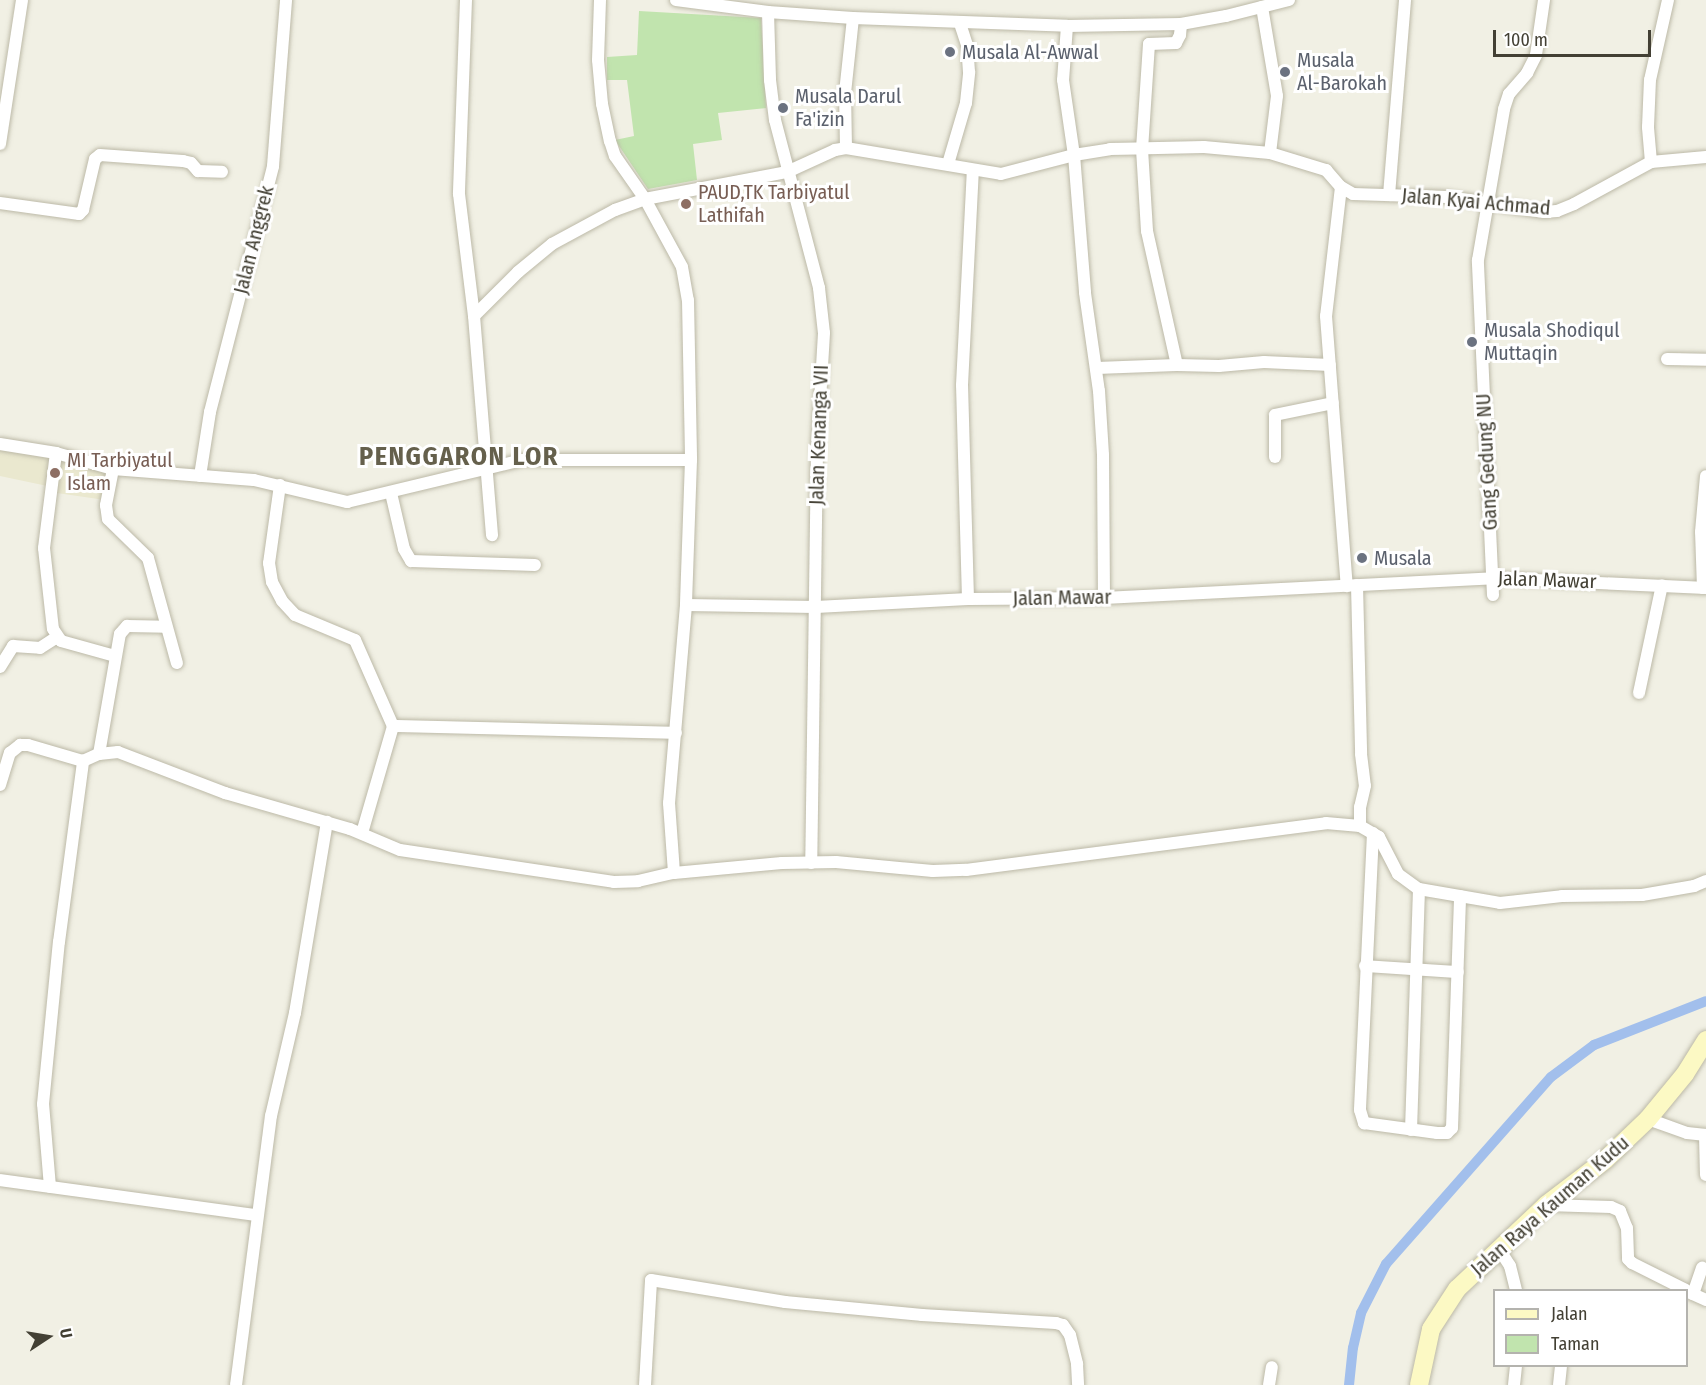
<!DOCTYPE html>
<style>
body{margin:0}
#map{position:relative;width:1706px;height:1385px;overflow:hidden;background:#f1f0e4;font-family:"Fira Sans Condensed",sans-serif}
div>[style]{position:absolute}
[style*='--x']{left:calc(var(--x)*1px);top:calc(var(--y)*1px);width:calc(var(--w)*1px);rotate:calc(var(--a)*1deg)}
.education>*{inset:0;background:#eae8cf}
.green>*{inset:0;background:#c1e4ae}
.canal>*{height:10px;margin:-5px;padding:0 5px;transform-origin:5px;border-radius:5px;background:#a2bfec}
.roads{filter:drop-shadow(0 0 2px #bcb9a7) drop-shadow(0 0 2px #bcb9a7)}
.street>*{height:12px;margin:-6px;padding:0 6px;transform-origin:6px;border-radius:6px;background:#fff}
.secondary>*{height:18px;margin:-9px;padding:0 9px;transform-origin:9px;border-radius:9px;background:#fcf9c4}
.dots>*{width:16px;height:16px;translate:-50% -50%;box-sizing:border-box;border:3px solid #fff;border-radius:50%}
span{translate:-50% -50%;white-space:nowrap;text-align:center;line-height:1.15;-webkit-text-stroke:6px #fff;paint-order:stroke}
.worship-label{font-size:20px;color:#5b616d}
.left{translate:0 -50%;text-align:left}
.education-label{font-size:20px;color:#785e54}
.street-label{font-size:20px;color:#434034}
.district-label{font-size:26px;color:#65604c;font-weight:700;letter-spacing:1.5px}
.legend{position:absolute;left:1493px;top:1289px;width:195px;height:78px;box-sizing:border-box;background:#fff;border:2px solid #b4b3ae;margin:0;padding:8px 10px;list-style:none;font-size:18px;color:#434034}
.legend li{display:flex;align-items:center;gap:12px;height:30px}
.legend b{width:30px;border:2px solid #b4b3ae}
.north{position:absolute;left:18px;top:1307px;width:60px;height:60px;-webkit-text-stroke:4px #fff;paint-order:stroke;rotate:78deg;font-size:16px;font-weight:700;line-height:24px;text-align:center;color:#434034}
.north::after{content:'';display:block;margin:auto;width:21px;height:27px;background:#434034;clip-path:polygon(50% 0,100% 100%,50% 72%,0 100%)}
.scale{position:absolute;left:1493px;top:30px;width:158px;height:27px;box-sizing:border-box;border:3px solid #434034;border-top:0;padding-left:8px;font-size:18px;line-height:21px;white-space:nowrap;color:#434034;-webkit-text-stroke:4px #fff;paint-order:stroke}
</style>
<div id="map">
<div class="education">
<i style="clip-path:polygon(0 446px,111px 470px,105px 500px,57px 493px,52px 487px,0 476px)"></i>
</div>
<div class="green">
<i style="clip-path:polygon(639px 11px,761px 18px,766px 108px,718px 113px,722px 140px,693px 144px,697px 180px,648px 189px,615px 140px,634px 136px,627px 80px,607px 80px,607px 57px,637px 55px)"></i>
</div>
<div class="canal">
<i style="--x:1349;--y:1385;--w:37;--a:-84"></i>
<i style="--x:1353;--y:1348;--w:36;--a:-77"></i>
<i style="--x:1361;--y:1313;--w:55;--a:-63"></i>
<i style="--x:1386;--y:1264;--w:249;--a:-48.6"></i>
<i style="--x:1551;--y:1077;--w:54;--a:-36.7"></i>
<i style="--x:1594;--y:1045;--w:120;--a:-21.4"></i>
</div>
<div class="roads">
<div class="street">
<i style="--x:466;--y:0;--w:194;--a:92.1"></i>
<i style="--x:459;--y:194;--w:123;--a:83"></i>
<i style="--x:474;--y:316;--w:220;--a:85.3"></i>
<i style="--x:600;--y:0;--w:60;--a:91.9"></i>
<i style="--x:598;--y:60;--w:44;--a:84.8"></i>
<i style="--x:602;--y:104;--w:38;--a:78"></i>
<i style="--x:610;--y:141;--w:16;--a:72"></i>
<i style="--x:615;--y:156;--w:52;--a:55.1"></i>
<i style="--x:645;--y:199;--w:77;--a:61.4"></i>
<i style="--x:682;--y:267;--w:34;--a:80"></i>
<i style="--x:688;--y:300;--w:160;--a:88.9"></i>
<i style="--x:691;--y:460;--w:145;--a:92"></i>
<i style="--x:686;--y:605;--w:199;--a:94.9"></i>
<i style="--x:669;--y:803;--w:70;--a:85.9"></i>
<i style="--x:676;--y:0;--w:93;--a:7.4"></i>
<i style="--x:768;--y:12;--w:85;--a:4"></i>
<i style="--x:853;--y:18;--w:214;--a:2.1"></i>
<i style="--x:1067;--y:26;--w:114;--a:-1"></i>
<i style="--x:1181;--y:24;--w:46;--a:-10.1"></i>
<i style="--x:1226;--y:16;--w:65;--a:-14.3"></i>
<i style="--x:1262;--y:7;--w:90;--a:80.4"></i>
<i style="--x:1277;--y:96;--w:57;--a:97"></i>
<i style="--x:768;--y:12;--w:68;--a:88.3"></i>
<i style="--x:770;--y:80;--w:40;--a:82.9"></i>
<i style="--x:775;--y:120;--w:174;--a:75.3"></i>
<i style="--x:819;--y:288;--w:45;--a:83.7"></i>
<i style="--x:824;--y:333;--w:117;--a:93.4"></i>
<i style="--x:817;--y:450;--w:413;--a:90.8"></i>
<i style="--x:1181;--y:24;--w:11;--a:95"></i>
<i style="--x:1180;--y:35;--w:9;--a:117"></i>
<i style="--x:1176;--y:43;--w:27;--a:178"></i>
<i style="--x:1149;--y:44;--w:105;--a:93.8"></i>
<i style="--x:1142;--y:149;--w:82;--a:86.5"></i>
<i style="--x:1147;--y:231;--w:137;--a:77.4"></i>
<i style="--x:1177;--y:365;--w:42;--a:1.4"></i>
<i style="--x:1219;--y:366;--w:45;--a:-5.1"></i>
<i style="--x:1264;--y:362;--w:66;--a:2.6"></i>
<i style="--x:1067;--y:26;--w:54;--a:94.2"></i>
<i style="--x:1063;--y:80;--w:76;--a:81.7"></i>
<i style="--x:1074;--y:155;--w:138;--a:85.4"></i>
<i style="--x:1085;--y:293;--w:99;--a:81.9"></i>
<i style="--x:1099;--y:391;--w:64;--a:86.4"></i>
<i style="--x:1103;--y:455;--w:143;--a:89.6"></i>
<i style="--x:0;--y:144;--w:146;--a:-81.3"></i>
<i style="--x:846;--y:148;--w:55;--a:-91"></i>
<i style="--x:845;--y:93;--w:75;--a:-83.9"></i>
<i style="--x:1651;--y:162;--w:35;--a:-95"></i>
<i style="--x:1648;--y:127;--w:47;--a:-87.6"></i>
<i style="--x:1650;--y:80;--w:82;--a:-77.3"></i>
<i style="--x:948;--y:164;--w:64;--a:-73.6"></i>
<i style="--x:966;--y:103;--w:31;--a:-84"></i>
<i style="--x:969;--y:72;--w:27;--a:-94"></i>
<i style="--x:967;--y:45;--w:23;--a:-108"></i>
<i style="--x:1341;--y:187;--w:130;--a:96.6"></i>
<i style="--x:1326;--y:316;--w:271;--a:85.6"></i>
<i style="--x:1389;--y:195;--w:196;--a:-85.3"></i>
<i style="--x:0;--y:203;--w:80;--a:7.9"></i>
<i style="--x:79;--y:214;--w:6;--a:-45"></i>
<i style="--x:83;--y:210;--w:52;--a:-76.8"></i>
<i style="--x:95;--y:159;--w:6;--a:-39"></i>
<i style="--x:100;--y:155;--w:83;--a:4.1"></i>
<i style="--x:183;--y:161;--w:8;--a:14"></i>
<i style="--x:191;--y:163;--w:11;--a:49"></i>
<i style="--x:198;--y:171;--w:24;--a:2"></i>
<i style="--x:474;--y:316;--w:62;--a:-45"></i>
<i style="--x:518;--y:272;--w:44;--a:-39.5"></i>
<i style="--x:552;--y:244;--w:72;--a:-28.4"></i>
<i style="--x:615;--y:210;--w:32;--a:-20"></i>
<i style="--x:645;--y:199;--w:145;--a:-10.8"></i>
<i style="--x:787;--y:172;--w:53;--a:-24.6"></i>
<i style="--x:835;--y:150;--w:11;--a:-10"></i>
<i style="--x:846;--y:148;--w:157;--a:9.5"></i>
<i style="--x:1001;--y:174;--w:75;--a:-14.6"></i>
<i style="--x:1074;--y:155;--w:36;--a:-9"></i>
<i style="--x:1110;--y:149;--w:94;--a:-1.2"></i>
<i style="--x:1204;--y:147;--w:66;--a:5.2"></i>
<i style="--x:1270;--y:153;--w:59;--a:16.9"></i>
<i style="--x:1326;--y:170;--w:23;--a:49"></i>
<i style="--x:1341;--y:187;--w:14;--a:30"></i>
<i style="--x:1353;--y:194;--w:94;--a:1.8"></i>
<i style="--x:1447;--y:197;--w:98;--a:8.8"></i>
<i style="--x:1544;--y:212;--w:13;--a:-4"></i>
<i style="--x:1557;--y:211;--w:18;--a:-22"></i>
<i style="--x:1574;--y:204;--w:88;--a:-28.6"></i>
<i style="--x:1651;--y:162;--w:55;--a:-5.2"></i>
<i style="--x:1667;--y:359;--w:39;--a:1"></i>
<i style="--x:1096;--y:368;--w:81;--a:-2.1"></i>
<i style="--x:0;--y:444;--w:57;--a:9.1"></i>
<i style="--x:56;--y:453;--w:59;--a:15.7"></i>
<i style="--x:113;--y:469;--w:141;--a:4.5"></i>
<i style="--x:254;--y:480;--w:96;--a:13.3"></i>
<i style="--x:347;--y:502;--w:180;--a:-13.5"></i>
<i style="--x:522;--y:460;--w:169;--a:0"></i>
<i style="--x:56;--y:453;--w:96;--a:97.2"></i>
<i style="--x:44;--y:548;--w:81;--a:83.7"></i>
<i style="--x:53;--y:629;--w:14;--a:56"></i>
<i style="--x:61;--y:641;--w:56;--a:15.5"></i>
<i style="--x:1275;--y:457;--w:42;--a:-90"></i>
<i style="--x:1275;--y:415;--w:59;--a:-11.7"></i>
<i style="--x:113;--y:469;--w:37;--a:101"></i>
<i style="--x:106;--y:505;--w:14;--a:82"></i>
<i style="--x:108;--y:519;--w:56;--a:44.3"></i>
<i style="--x:148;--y:558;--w:109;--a:74.6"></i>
<i style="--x:200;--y:476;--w:65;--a:-81.1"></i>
<i style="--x:210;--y:412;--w:254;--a:-75.6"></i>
<i style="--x:273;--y:166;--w:167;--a:-85.5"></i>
<i style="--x:280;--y:485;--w:79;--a:98"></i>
<i style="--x:269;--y:563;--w:19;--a:81"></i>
<i style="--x:272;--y:582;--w:21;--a:62"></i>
<i style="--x:282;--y:601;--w:19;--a:47"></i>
<i style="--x:295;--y:615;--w:65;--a:22.6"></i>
<i style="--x:355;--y:640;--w:94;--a:66.2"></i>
<i style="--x:391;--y:493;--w:57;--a:76.9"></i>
<i style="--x:404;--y:549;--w:14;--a:60"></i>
<i style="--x:411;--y:561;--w:124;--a:1.8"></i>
<i style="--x:1357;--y:585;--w:169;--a:88.6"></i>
<i style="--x:1361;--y:754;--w:32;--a:83"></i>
<i style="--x:1365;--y:786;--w:22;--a:103"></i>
<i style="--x:1360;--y:807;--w:19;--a:90"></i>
<i style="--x:1703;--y:588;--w:56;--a:-92"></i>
<i style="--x:1701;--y:532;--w:56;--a:-84.9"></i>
<i style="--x:1493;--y:595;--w:335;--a:-92.6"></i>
<i style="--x:1478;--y:260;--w:153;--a:-80.2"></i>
<i style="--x:1504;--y:109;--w:16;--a:-72"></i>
<i style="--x:1509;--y:94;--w:28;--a:-49"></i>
<i style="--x:1527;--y:73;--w:20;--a:-63"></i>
<i style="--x:1536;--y:55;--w:56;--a:-81.7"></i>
<i style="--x:968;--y:599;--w:214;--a:-91.6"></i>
<i style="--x:962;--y:385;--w:214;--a:-87.1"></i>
<i style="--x:686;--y:605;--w:130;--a:0.9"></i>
<i style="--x:816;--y:607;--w:152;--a:-3"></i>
<i style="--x:968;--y:599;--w:136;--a:-0.4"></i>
<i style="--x:1104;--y:598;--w:390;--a:-2.9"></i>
<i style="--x:1493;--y:578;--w:213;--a:2.7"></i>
<i style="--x:0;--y:667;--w:25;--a:-58"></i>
<i style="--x:13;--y:646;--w:27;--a:4"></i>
<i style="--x:40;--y:648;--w:20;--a:-33"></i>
<i style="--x:1639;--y:693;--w:110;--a:-78"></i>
<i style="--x:99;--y:754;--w:122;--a:-80.1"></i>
<i style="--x:120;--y:634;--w:11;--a:-49"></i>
<i style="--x:127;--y:626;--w:39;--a:1"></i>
<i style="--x:0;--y:785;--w:34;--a:-73"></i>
<i style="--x:10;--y:753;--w:13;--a:-39"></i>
<i style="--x:20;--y:745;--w:8;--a:0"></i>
<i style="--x:28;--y:745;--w:57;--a:16.2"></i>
<i style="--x:83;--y:761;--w:17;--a:-24"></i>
<i style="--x:99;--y:754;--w:19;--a:-6"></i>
<i style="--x:118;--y:752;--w:115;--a:21"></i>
<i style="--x:225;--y:793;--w:130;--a:16.1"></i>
<i style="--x:350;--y:829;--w:54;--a:22.8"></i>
<i style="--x:400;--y:850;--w:216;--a:8.5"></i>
<i style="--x:614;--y:882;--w:24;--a:-2"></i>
<i style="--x:638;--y:881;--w:37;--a:-13"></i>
<i style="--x:674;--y:873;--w:108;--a:-5.3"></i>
<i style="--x:782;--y:863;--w:54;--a:-1.1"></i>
<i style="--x:836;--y:862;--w:97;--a:5.3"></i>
<i style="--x:933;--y:871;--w:33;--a:-2"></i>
<i style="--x:966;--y:870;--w:363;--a:-7.4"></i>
<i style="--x:1326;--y:823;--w:34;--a:5"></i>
<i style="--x:1360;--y:826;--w:22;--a:30"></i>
<i style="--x:1379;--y:837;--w:42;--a:62.8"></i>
<i style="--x:1398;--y:874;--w:26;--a:36"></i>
<i style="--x:1419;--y:889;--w:82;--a:9.8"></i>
<i style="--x:1500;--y:903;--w:62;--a:-6.4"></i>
<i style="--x:1562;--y:896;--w:80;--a:-0.7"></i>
<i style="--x:1642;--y:895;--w:53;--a:-9.8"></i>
<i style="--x:1694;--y:886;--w:13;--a:-23"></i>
<i style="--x:362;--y:833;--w:111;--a:-73.8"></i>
<i style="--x:393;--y:726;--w:283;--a:1.4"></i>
<i style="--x:1373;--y:833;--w:277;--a:92.7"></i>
<i style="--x:1360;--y:1110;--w:14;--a:73"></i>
<i style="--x:1364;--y:1123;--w:74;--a:7.8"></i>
<i style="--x:1437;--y:1133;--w:10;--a:0"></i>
<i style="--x:1447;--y:1133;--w:7;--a:-45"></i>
<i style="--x:1452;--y:1128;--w:232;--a:-88"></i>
<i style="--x:1365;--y:966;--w:93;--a:3.7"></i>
<i style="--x:1648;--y:1119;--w:41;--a:19.7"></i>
<i style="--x:1687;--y:1133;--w:19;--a:6"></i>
<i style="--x:1411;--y:1130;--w:241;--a:-88.1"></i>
<i style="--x:1705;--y:1135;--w:40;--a:88.6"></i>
<i style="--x:0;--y:1180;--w:258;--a:7.8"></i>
<i style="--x:50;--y:1187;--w:83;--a:-94.8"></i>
<i style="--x:43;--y:1104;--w:163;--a:-84.4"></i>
<i style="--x:59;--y:942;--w:183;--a:-82.4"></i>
<i style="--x:1546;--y:1205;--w:65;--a:1.8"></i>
<i style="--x:1611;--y:1207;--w:10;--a:24"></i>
<i style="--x:1620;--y:1211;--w:18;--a:68"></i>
<i style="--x:1627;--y:1228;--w:31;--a:88"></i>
<i style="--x:1628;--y:1259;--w:6;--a:45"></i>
<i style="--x:1632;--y:1263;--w:60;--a:26.6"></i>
<i style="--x:1499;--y:1249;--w:20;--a:57"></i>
<i style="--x:1510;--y:1266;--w:25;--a:76"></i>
<i style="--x:1686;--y:1291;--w:22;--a:24"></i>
<i style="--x:1693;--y:1294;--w:28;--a:-71"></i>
<i style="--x:236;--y:1385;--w:271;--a:-82.6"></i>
<i style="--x:271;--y:1116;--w:106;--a:-76.9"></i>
<i style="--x:295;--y:1013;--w:194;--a:-80.5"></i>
<i style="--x:645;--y:1385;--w:105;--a:-86.7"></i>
<i style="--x:651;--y:1280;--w:136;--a:9.3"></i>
<i style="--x:785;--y:1302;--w:138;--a:5.4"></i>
<i style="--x:922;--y:1315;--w:134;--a:3.4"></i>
<i style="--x:1056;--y:1323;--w:7;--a:16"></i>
<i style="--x:1063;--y:1325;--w:12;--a:55"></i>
<i style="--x:1070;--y:1335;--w:30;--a:76"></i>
<i style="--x:1077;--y:1364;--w:21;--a:87"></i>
<i style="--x:1269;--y:1385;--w:18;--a:-81"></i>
<i style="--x:1514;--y:1385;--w:19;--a:-84"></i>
<i style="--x:1559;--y:1385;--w:19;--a:-84"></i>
</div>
<div class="secondary">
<i style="--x:1419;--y:1385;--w:57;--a:-77.9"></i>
<i style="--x:1431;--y:1329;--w:48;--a:-57"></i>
<i style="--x:1457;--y:1289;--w:122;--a:-43.3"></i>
<i style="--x:1546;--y:1205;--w:74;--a:-37.3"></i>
<i style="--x:1605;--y:1160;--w:59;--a:-43.6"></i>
<i style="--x:1648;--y:1119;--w:58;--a:-50.6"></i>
<i style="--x:1685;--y:1074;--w:40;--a:-58"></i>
</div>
</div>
<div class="dots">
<i style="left:950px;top:52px;background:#6b7280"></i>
<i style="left:1285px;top:72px;background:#6b7280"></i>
<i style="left:783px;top:108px;background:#6b7280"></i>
<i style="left:686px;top:204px;background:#8d6e63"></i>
<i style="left:1472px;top:342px;background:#6b7280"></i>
<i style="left:55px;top:473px;background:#8d6e63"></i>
<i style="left:1362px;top:558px;background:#6b7280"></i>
</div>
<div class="worship-label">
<span class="left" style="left:962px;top:52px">Musala Al-Awwal</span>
<span class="left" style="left:1297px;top:72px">Musala<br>Al-Barokah</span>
<span class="left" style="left:795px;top:108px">Musala Darul<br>Fa'izin</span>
<span class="left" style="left:1484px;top:342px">Musala Shodiqul<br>Muttaqin</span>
<span class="left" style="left:1374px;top:558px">Musala</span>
</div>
<div class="education-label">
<span class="left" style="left:698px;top:204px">PAUD,TK Tarbiyatul<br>Lathifah</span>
<span class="left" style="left:67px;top:472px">MI Tarbiyatul<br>Islam</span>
</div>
<div class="street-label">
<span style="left:1476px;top:202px;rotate:5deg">Jalan Kyai Achmad</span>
<span style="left:254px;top:240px;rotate:-76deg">Jalan Anggrek</span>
<span style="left:819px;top:435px;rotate:-88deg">Jalan Kenanga VII</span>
<span style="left:1487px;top:462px;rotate:-93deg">Gang Gedung NU</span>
<span style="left:1547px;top:580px;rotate:2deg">Jalan Mawar</span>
<span style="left:1062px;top:598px;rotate:-1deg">Jalan Mawar</span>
<span style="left:1550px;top:1206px;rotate:-41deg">Jalan Raya Kauman Kudu</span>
</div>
<div class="district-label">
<span style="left:459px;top:457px">PENGGARON LOR</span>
</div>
<ul class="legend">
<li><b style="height:8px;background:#fcf9c4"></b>Jalan</li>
<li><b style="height:16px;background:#c1e4ae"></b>Taman</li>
</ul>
<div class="north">U</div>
<div class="scale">100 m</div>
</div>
